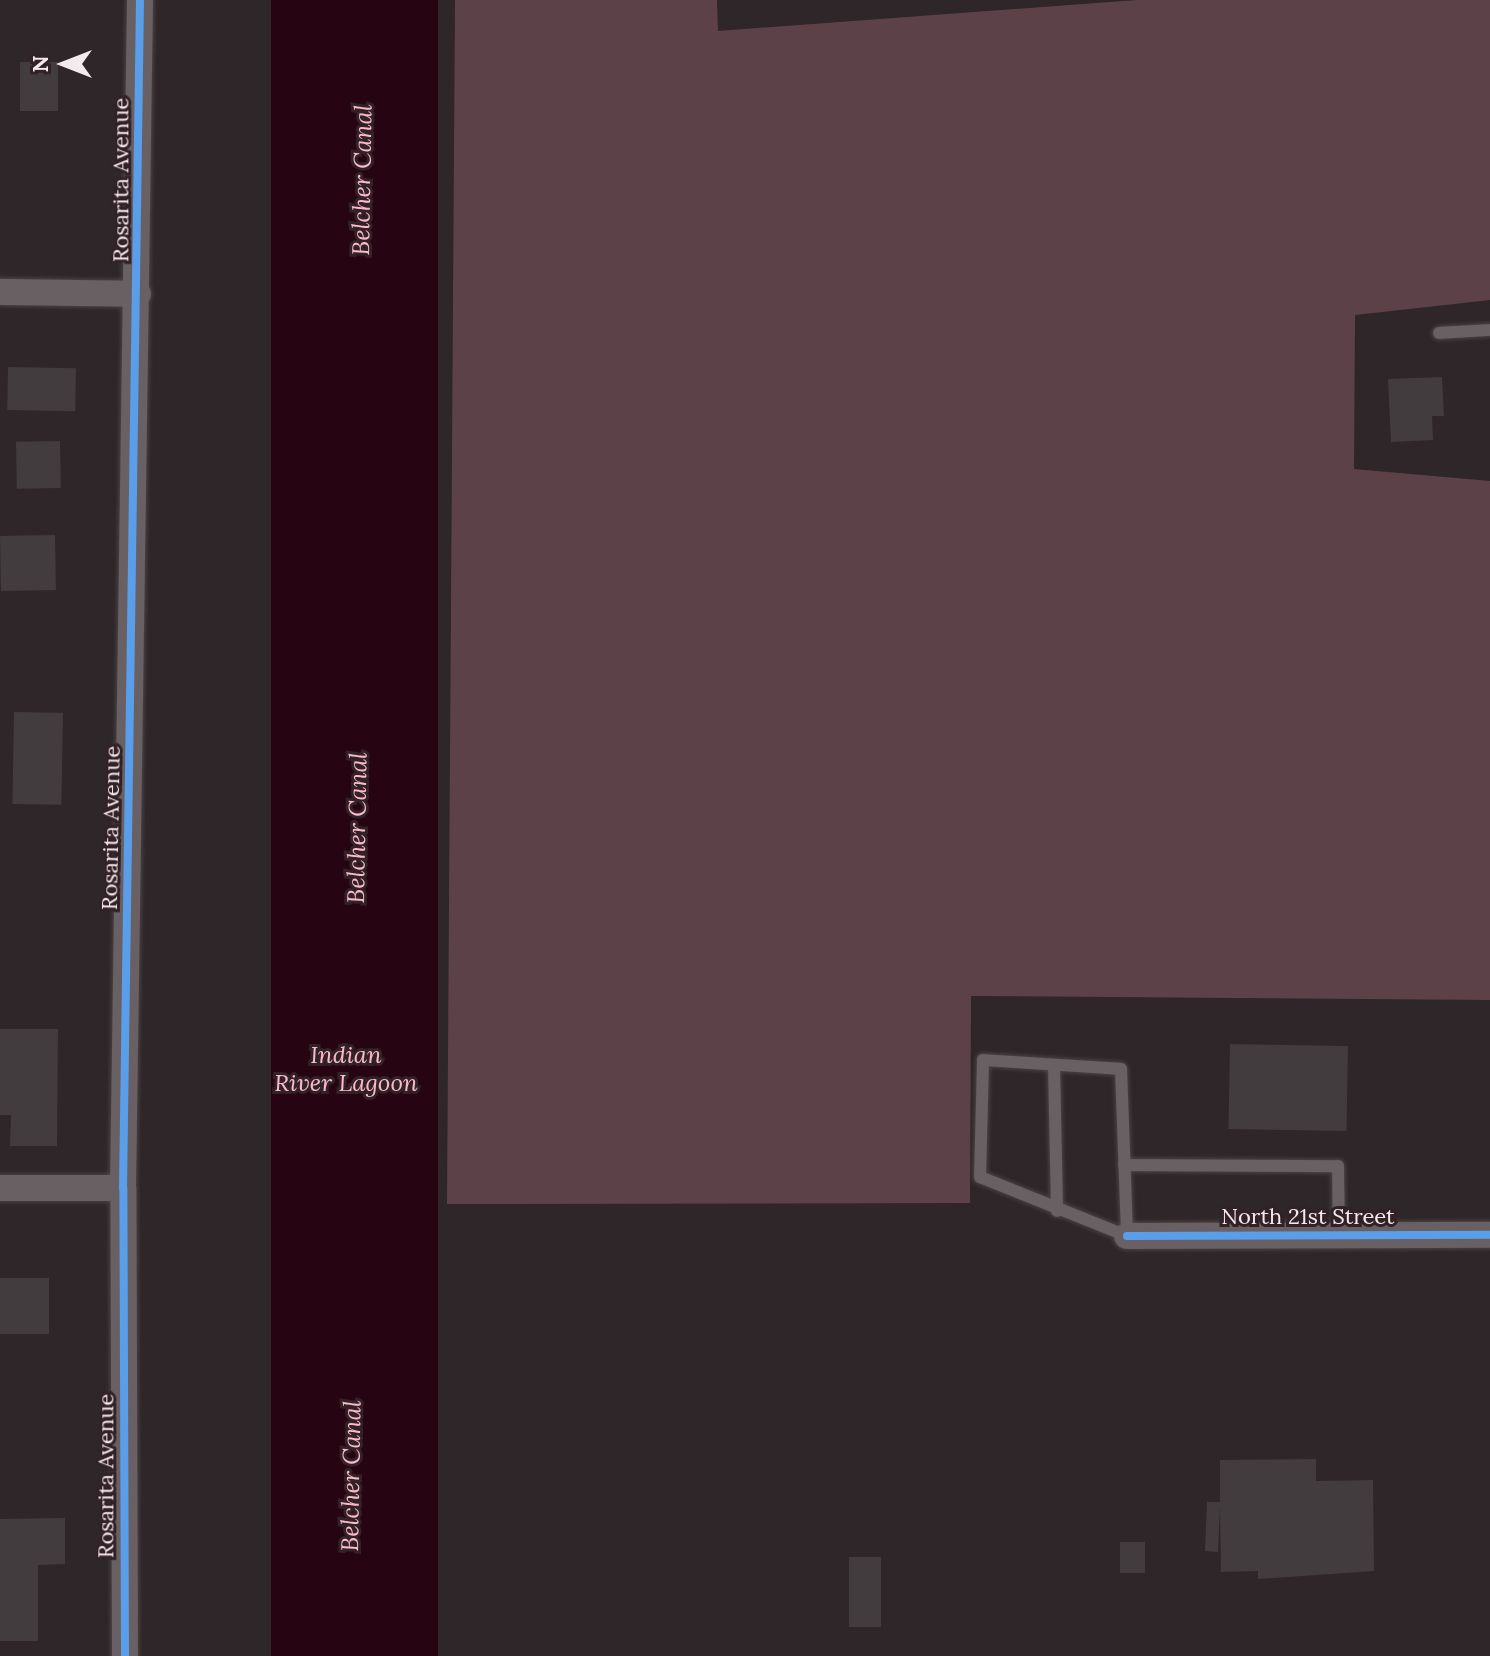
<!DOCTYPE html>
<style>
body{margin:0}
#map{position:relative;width:1490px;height:1656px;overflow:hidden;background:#2e2628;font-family:Lora,serif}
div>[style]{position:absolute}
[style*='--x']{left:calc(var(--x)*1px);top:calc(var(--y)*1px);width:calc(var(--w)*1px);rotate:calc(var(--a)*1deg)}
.green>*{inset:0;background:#5d4149}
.water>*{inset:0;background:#270412;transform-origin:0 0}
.building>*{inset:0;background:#433c3e;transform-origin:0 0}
.roads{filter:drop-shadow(0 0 2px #4a4345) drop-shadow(0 0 2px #4a4345)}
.service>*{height:12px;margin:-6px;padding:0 6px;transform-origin:6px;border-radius:6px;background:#686063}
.minor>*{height:26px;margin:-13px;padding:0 13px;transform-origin:13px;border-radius:13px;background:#686063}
.cycleway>*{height:8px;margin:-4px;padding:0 4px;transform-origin:4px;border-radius:4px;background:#5a9eea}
span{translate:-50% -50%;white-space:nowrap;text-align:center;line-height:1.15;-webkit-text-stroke:6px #322227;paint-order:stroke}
.street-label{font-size:22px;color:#f4e9eb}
.water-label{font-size:24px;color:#fbb9cc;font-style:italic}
.north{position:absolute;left:24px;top:24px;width:80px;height:80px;-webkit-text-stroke:6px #322227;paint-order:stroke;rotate:270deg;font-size:22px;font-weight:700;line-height:32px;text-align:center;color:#f4e9eb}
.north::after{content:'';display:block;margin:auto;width:28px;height:36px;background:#f4e9eb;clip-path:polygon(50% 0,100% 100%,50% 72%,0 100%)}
</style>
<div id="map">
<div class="green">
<i style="clip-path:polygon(455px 0,717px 0,718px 31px,1137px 0,1490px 0,1490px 300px,1355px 315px,1354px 469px,1490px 481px,1490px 1000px,971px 996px,970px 1203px,447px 1204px)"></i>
</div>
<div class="water">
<i style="left:271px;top:0;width:167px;height:1656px"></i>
</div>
<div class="building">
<i style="left:20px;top:62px;width:38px;height:49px"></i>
<i style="left:8px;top:367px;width:68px;height:43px;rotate:1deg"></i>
<i style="clip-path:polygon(1442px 377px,1444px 416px,1432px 416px,1433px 440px,1391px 442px,1388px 379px)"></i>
<i style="left:60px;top:441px;width:47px;height:44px;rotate:89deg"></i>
<i style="left:55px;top:535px;width:55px;height:55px;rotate:89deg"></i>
<i style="left:14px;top:712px;width:49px;height:92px;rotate:1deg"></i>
<i style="clip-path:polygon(0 1029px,58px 1029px,57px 1146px,10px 1146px,11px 1115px,0 1115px)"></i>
<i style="left:1230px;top:1044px;width:118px;height:85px;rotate:1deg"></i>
<i style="left:0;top:1278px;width:49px;height:56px"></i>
<i style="clip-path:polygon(1316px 1459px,1316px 1481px,1373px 1480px,1374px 1571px,1258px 1579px,1258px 1571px,1221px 1572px,1220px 1505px,1218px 1552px,1205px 1551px,1207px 1502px,1220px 1502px,1220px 1460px)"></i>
<i style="clip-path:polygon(65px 1518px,65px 1564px,38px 1565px,38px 1641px,0 1641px,0 1519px)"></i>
<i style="left:1120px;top:1542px;width:25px;height:31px"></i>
<i style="left:849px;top:1557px;width:32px;height:70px"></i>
</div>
<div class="roads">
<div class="service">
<i style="--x:1439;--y:333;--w:51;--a:-3.4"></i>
<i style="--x:983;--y:1060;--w:138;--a:3.7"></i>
<i style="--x:1121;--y:1069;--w:167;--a:87.9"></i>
<i style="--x:1127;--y:1236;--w:158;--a:-158.1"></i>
<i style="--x:980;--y:1177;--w:117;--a:-88.5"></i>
<i style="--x:1054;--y:1065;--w:146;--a:88.8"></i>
<i style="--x:1124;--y:1165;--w:214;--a:0.3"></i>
<i style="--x:1338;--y:1166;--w:69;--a:89.2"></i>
</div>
<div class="minor">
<i style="--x:0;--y:292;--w:138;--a:0.8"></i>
<i style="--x:0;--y:1188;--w:123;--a:0"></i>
<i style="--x:1127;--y:1236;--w:363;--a:-0.2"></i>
<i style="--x:125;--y:1656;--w:468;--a:-90.2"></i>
<i style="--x:123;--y:1188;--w:1188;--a:-89.18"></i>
</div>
</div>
<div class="cycleway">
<i style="--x:1127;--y:1236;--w:363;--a:-0.2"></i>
<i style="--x:125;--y:1656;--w:468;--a:-90.2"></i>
<i style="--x:123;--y:1188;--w:1188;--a:-89.18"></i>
</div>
<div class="street-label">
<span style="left:121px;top:180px;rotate:-90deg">Rosarita Avenue</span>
<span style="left:111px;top:828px;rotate:-89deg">Rosarita Avenue</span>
<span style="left:1308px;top:1217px">North 21st Street</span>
<span style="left:106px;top:1476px;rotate:-90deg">Rosarita Avenue</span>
</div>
<div class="water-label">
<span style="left:362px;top:180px;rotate:-89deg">Belcher Canal</span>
<span style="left:357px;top:828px;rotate:-89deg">Belcher Canal</span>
<span style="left:346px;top:1069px">Indian<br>River Lagoon</span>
<span style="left:351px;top:1476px;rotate:-89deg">Belcher Canal</span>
</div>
<div class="north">N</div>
</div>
